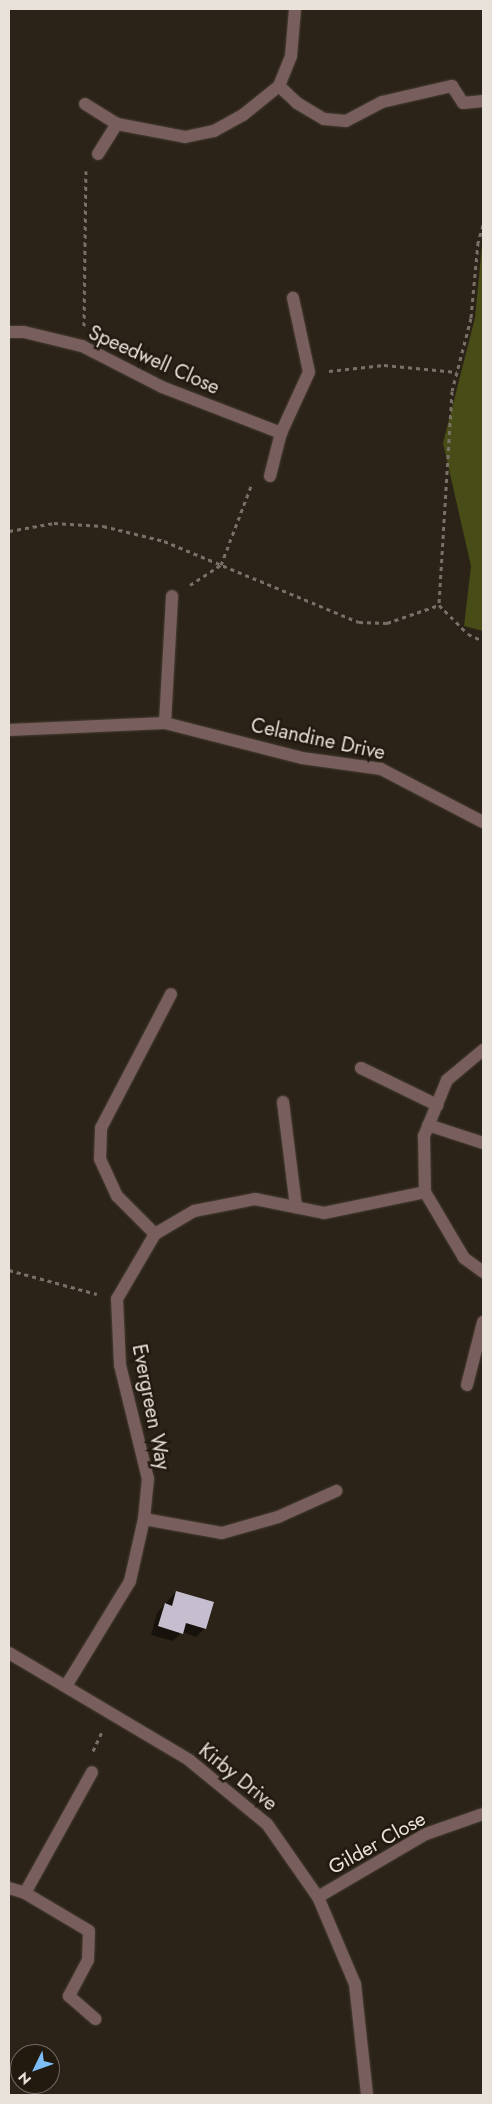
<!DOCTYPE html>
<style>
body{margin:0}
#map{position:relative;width:492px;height:2104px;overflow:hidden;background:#2c2318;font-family:Jost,sans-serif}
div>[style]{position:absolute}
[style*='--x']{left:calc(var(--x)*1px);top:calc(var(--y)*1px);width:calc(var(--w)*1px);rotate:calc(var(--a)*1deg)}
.forest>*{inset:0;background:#484d17}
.shadow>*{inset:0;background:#0007}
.building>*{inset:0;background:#c4bece}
.path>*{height:3px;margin-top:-1.5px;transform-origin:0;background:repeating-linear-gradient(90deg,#797168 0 4px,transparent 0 8px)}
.roads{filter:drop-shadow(0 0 1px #463e33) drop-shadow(0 0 1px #463e33)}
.service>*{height:12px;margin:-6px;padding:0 6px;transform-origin:6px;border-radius:6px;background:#785e5c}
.minor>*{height:12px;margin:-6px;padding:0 6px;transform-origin:6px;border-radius:6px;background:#785e5c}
span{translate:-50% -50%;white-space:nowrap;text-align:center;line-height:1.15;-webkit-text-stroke:5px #22190f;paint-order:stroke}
.street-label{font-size:20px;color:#e9e2db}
.frame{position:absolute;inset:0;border:10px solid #e9e2db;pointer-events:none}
.north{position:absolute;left:10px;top:2044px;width:50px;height:50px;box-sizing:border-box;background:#22190f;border:1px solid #726961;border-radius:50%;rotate:228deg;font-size:14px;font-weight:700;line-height:20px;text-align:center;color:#e9e2db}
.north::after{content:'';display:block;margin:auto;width:18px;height:22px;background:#7dbef9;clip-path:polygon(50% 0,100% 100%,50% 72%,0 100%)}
</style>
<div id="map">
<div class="forest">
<i style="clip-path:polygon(483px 235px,483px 631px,464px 626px,471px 566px,443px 443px,475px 318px)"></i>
</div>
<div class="shadow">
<i style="clip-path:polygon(176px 1592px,205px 1628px,196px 1637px,182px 1632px,173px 1641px,151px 1635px,157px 1613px)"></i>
</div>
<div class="building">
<i style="clip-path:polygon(176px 1591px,214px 1602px,206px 1629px,186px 1623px,183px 1634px,158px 1626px,165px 1603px,172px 1606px)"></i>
</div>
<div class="path">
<i style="--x:483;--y:225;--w:18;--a:106"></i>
<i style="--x:478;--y:242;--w:76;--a:95.3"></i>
<i style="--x:471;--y:318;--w:75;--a:104.6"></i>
<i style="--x:452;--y:391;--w:214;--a:93.5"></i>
<i style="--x:439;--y:605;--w:41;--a:45"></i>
<i style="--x:468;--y:634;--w:17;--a:25"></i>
<i style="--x:84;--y:326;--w:155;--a:-89.3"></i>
<i style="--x:329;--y:371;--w:55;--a:-6.2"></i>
<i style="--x:384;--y:365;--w:73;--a:5.5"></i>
<i style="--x:9;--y:531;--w:46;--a:-10.1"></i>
<i style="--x:54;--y:523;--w:49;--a:3.5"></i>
<i style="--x:103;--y:526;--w:63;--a:13.8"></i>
<i style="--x:164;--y:541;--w:211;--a:22.6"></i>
<i style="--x:359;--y:622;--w:28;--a:2"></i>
<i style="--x:387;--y:623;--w:55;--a:-19.1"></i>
<i style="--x:190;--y:585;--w:37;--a:-33"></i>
<i style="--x:221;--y:565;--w:85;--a:-69.2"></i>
<i style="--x:9;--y:1270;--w:91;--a:15.3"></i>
<i style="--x:93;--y:1751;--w:21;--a:-65"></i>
</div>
<div class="roads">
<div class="service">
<i style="--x:361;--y:1068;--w:85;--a:26"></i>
<i style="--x:283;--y:1102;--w:106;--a:82.9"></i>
<i style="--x:428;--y:1125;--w:58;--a:18.1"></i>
<i style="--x:467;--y:1385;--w:65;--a:-75.7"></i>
<i style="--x:25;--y:1893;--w:138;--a:-61"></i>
<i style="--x:89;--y:1931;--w:29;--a:92"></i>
<i style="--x:88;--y:1960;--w:41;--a:117.8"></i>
<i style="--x:69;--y:1996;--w:35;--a:41"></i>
</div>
<div class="minor">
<i style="--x:279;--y:86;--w:25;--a:43"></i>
<i style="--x:297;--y:103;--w:31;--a:31"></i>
<i style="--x:324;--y:119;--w:22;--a:5"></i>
<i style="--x:346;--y:121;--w:41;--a:-27.8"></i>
<i style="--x:382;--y:102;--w:72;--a:-12.9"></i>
<i style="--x:452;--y:86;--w:20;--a:57"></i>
<i style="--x:463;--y:103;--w:20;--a:-6"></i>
<i style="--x:85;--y:104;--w:38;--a:32"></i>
<i style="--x:117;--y:124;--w:69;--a:10.8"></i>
<i style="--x:185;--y:137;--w:30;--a:-12"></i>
<i style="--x:214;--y:131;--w:33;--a:-29"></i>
<i style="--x:243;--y:115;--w:46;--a:-38.9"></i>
<i style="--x:279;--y:86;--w:32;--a:-68"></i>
<i style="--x:291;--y:56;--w:47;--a:-85.1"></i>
<i style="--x:98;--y:154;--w:36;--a:-58"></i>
<i style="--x:9;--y:332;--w:15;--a:0"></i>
<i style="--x:24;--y:332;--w:60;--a:13.6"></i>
<i style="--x:82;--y:346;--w:90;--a:27.1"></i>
<i style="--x:162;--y:387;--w:128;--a:21.1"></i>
<i style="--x:270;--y:476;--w:44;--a:-75.7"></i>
<i style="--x:281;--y:433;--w:67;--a:-65.3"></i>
<i style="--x:309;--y:372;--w:76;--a:-102.2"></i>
<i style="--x:165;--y:723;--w:127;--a:-86.8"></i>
<i style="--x:9;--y:730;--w:156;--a:-2.6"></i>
<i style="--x:165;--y:723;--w:141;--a:14.3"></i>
<i style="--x:302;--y:758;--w:80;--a:7.9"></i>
<i style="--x:381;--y:769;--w:115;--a:27.5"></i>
<i style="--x:483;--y:1050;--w:47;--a:140.2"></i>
<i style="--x:447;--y:1080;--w:61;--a:112.3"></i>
<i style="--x:424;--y:1136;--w:56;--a:89"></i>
<i style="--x:425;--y:1192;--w:77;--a:59.4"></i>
<i style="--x:464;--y:1258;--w:24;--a:36"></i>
<i style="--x:155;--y:1234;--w:54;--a:-135"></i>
<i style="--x:117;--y:1196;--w:41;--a:-114.7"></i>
<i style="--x:100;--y:1159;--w:31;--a:-88"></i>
<i style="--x:101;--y:1128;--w:151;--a:-62.4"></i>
<i style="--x:144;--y:1519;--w:79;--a:10.2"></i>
<i style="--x:222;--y:1533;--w:58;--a:-15.9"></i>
<i style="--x:278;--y:1517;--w:64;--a:-24.1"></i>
<i style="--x:9;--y:1653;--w:209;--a:30.7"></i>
<i style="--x:189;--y:1760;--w:101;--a:39.4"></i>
<i style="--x:267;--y:1824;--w:89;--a:55.1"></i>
<i style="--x:318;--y:1897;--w:95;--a:67"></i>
<i style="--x:355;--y:1984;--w:112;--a:83.8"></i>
<i style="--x:66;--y:1686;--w:123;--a:-58.6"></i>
<i style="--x:130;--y:1581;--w:64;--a:-77.3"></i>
<i style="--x:144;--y:1519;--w:40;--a:-84.3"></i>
<i style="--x:148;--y:1479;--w:117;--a:-103.8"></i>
<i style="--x:120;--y:1365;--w:66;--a:-92.6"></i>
<i style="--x:117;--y:1299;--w:75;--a:-59.7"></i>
<i style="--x:155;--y:1234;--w:45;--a:-30.5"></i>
<i style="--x:194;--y:1211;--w:62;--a:-11.1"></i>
<i style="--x:255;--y:1199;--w:70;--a:11.5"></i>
<i style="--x:324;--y:1213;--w:103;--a:-11.7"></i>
<i style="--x:9;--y:1888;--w:17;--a:17"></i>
<i style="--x:25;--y:1893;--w:74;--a:30.7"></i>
<i style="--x:318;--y:1897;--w:125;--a:-30.3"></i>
<i style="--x:426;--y:1834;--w:60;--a:-19.3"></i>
</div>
</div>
<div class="street-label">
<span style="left:154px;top:360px;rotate:24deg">Speedwell Close</span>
<span style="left:318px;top:739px;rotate:12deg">Celandine Drive</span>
<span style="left:151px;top:1407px;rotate:79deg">Evergreen Way</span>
<span style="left:238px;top:1777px;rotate:39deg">Kirby Drive</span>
<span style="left:377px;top:1843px;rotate:-29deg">Gilder Close</span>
</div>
<div class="frame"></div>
<div class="north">N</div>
</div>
